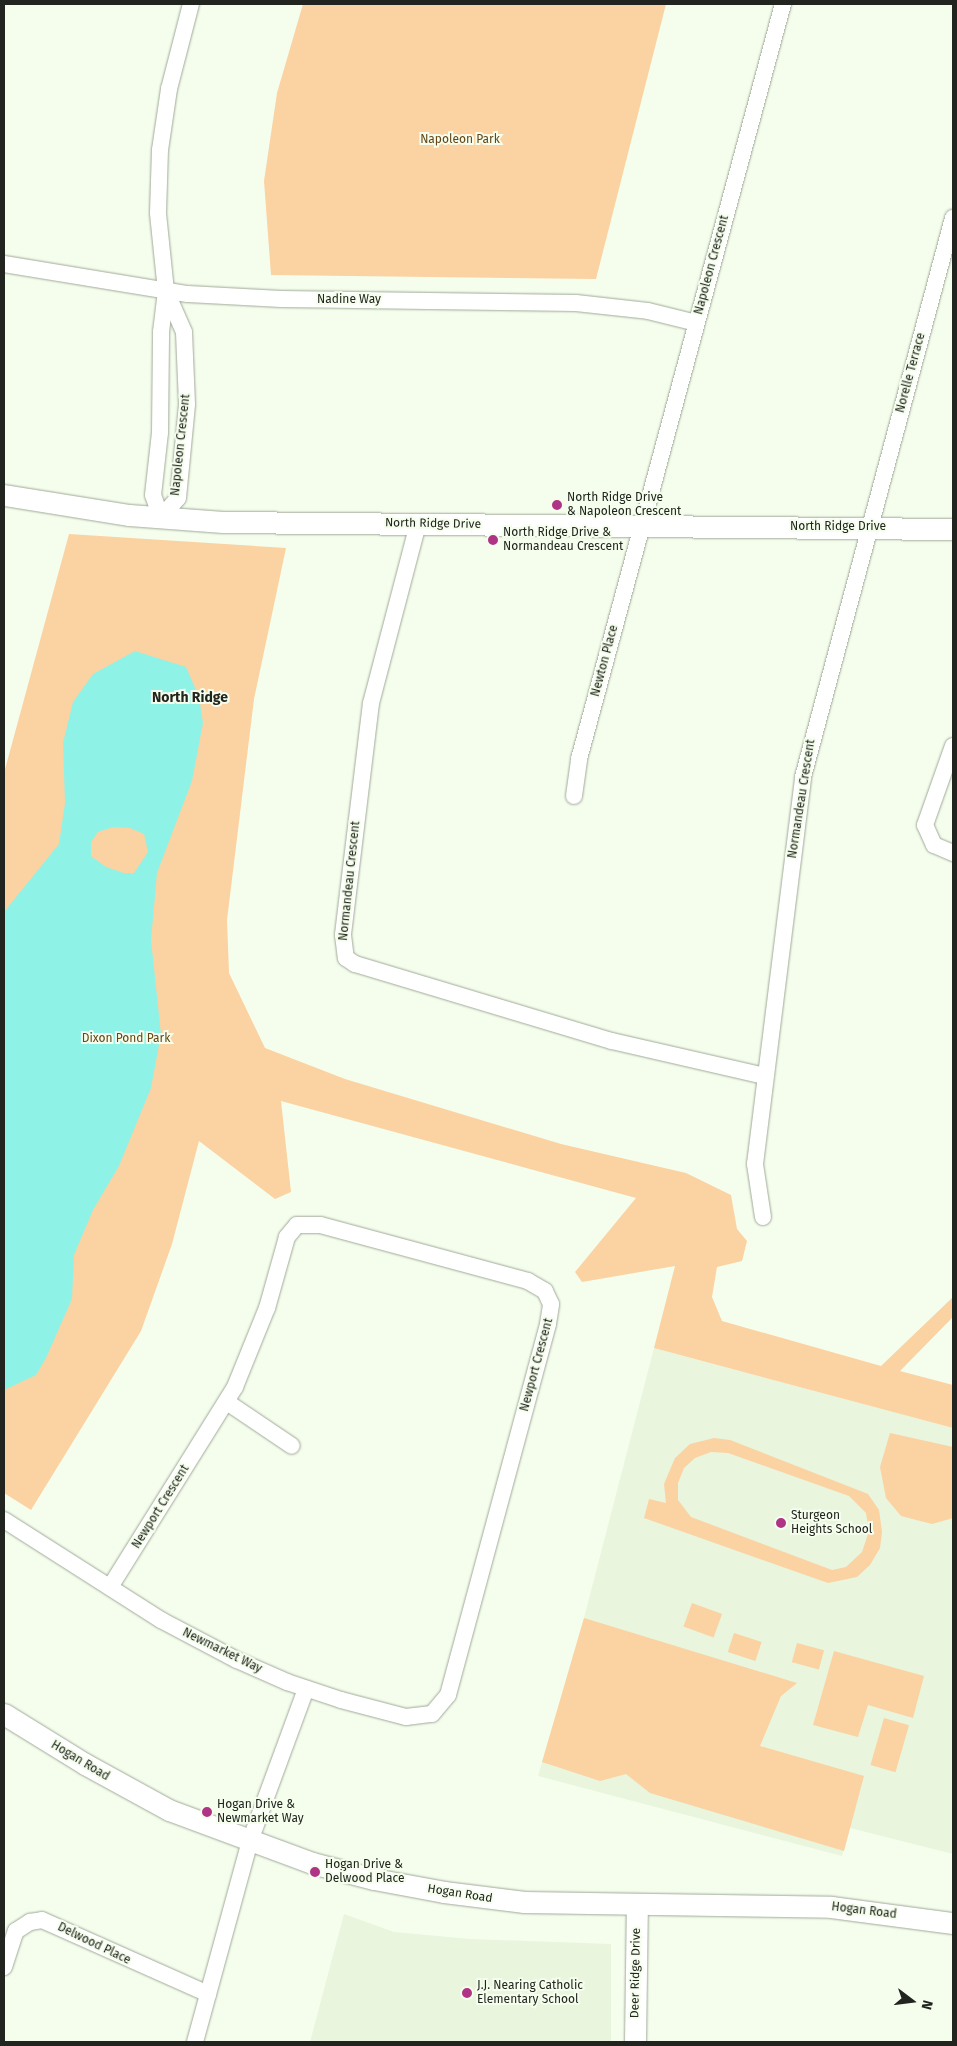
<!DOCTYPE html>
<style>
body{margin:0}
#map{position:relative;width:957px;height:2046px;overflow:hidden;background:#f5feed;font-family:"Fira Sans",sans-serif}
div>[style]{position:absolute}
[style*='--x']{left:calc(var(--x)*1px);top:calc(var(--y)*1px);width:calc(var(--w)*1px);rotate:calc(var(--a)*1deg)}
.built>*{inset:0;background:#e9f5dd}
.green>*{inset:0;background:#fbd2a2;transform-origin:0 0}
.water>*{inset:0;background:#8ff2e7}
.roads{filter:drop-shadow(0 0 1px #a1a999) drop-shadow(0 0 1px #a1a999)}
.minor>*{height:16px;margin:-8px;padding:0 8px;transform-origin:8px;border-radius:8px;background:#fff}
.tertiary>*{height:21px;margin:-10.5px;padding:0 10.5px;transform-origin:10.5px;border-radius:10.5px;background:#fff}
.dots>*{width:14px;height:14px;translate:-50% -50%;box-sizing:border-box;border:2px solid #f5feed;border-radius:50%}
span{translate:-50% -50%;white-space:nowrap;text-align:center;line-height:1.15;-webkit-text-stroke:4px #f5feed;paint-order:stroke}
.park-label{font-size:12px;color:#654517}
.street-label{font-size:12px;color:#22251f}
.poi-label{font-size:12px;color:#22251f}
.left{translate:0 -50%;text-align:left}
.neighbourhood-label{font-size:14px;color:#22251f;font-weight:700}
.frame{position:absolute;inset:0;border:5px solid #22251f;pointer-events:none}
.north{position:absolute;left:887px;top:1976px;width:50px;height:50px;-webkit-text-stroke:4px #f5feed;paint-order:stroke;rotate:105deg;font-size:14px;font-weight:700;line-height:20px;text-align:center;color:#22251f}
.north::after{content:'';display:block;margin:auto;width:18px;height:22px;background:#22251f;clip-path:polygon(50% 0,100% 100%,50% 72%,0 100%)}
</style>
<div id="map">
<div class="built">
<i style="clip-path:polygon(654px 1348px,953px 1428px,953px 1854px,850px 1828px,842px 1856px,538px 1776px,584px 1618px)"></i>
<i style="clip-path:polygon(344px 1914px,394px 1932px,470px 1939px,611px 1944px,611px 2042px,310px 2042px)"></i>
</div>
<div class="green">
<i style="clip-path:polygon(303px 4px,666px 4px,596px 279px,271px 275px,264px 181px,277px 93px)"></i>
<i style="clip-path:polygon(69px 534px,286px 548px,254px 699px,227px 920px,229px 973px,265px 1048px,345px 1079px,561px 1144px,686px 1173px,731px 1195px,737px 1229px,747px 1241px,742px 1261px,717px 1267px,712px 1297px,722px 1321px,881px 1366px,953px 1297px,953px 1317px,900px 1371px,953px 1385px,953px 1428px,654px 1348px,675px 1266px,582px 1282px,575px 1272px,636px 1198px,281px 1101px,291px 1192px,275px 1199px,199px 1141px,172px 1244px,141px 1331px,31px 1510px,4px 1493px,4px 773px)"></i>
<i style="clip-path:polygon(890px 1433px,953px 1447px,953px 1518px,932px 1524px,901px 1516px,886px 1498px,880px 1467px)"></i>
<i style="clip-path:polygon(evenodd,714px 1438px,730px 1440px,868px 1494px,879px 1510px,882px 1532px,880px 1548px,870px 1565px,857px 1577px,828px 1583px,644px 1518px,649px 1499px,666px 1503px,664px 1484px,675px 1458px,690px 1444px,714px 1438px,711px 1452px,728px 1453px,849px 1496px,866px 1513px,869px 1531px,862px 1552px,846px 1567px,832px 1570px,691px 1517px,678px 1500px,678px 1483px,684px 1468px,695px 1458px,711px 1452px)"></i>
<i style="left:692px;top:1603px;width:32px;height:25px;rotate:20deg"></i>
<i style="clip-path:polygon(584px 1618px,797px 1683px,781px 1696px,760px 1746px,864px 1776px,844px 1851px,650px 1793px,626px 1774px,600px 1781px,542px 1762px)"></i>
<i style="left:734px;top:1633px;width:29px;height:20px;rotate:18deg"></i>
<i style="left:797px;top:1643px;width:28px;height:20px;rotate:15deg"></i>
<i style="clip-path:polygon(834px 1651px,924px 1676px,913px 1718px,868px 1705px,858px 1737px,813px 1725px)"></i>
<i style="left:884px;top:1718px;width:26px;height:49px;rotate:16deg"></i>
</div>
<div class="water">
<i style="clip-path:polygon(evenodd,135px 651px,186px 667px,199px 697px,203px 723px,192px 781px,157px 873px,151px 940px,161px 1034px,151px 1088px,119px 1166px,93px 1210px,74px 1255px,72px 1299px,46px 1358px,36px 1375px,4px 1390px,4px 912px,59px 844px,65px 803px,63px 743px,73px 702px,93px 674px,135px 651px,113px 827px,130px 828px,144px 834px,148px 852px,134px 873px,124px 873px,106px 867px,91px 856px,91px 842px,98px 832px,113px 827px)"></i>
</div>
<div class="roads">
<div class="minor">
<i style="--x:4;--y:264;--w:186;--a:9.3"></i>
<i style="--x:188;--y:294;--w:93;--a:3.1"></i>
<i style="--x:281;--y:299;--w:295;--a:0.8"></i>
<i style="--x:576;--y:303;--w:72;--a:6.3"></i>
<i style="--x:648;--y:311;--w:49;--a:14"></i>
<i style="--x:161;--y:518;--w:24;--a:-109"></i>
<i style="--x:153;--y:495;--w:62;--a:-83.6"></i>
<i style="--x:160;--y:433;--w:101;--a:-89.4"></i>
<i style="--x:161;--y:332;--w:41;--a:-83"></i>
<i style="--x:166;--y:291;--w:78;--a:-95.9"></i>
<i style="--x:158;--y:213;--w:63;--a:-88.2"></i>
<i style="--x:160;--y:150;--w:62;--a:-81.6"></i>
<i style="--x:169;--y:89;--w:88;--a:-75.5"></i>
<i style="--x:161;--y:518;--w:26;--a:-50"></i>
<i style="--x:178;--y:498;--w:94;--a:-84.5"></i>
<i style="--x:187;--y:404;--w:72;--a:-92.4"></i>
<i style="--x:184;--y:332;--w:43;--a:-113.6"></i>
<i style="--x:418;--y:524;--w:185;--a:104.7"></i>
<i style="--x:371;--y:703;--w:234;--a:96.9"></i>
<i style="--x:343;--y:935;--w:23;--a:83"></i>
<i style="--x:346;--y:958;--w:11;--a:34"></i>
<i style="--x:355;--y:964;--w:268;--a:16.7"></i>
<i style="--x:612;--y:1041;--w:157;--a:12.9"></i>
<i style="--x:953;--y:746;--w:84;--a:109.5"></i>
<i style="--x:925;--y:825;--w:22;--a:66"></i>
<i style="--x:934;--y:845;--w:21;--a:23"></i>
<i style="--x:574;--y:796;--w:37;--a:-82"></i>
<i style="--x:579;--y:759;--w:782;--a:-74.88"></i>
<i style="--x:763;--y:1217;--w:54;--a:-98.6"></i>
<i style="--x:755;--y:1164;--w:390;--a:-82.9"></i>
<i style="--x:803;--y:777;--w:579;--a:-74.98"></i>
<i style="--x:227;--y:1402;--w:78;--a:34.1"></i>
<i style="--x:4;--y:1520;--w:186;--a:32.5"></i>
<i style="--x:161;--y:1620;--w:86;--a:27.8"></i>
<i style="--x:237;--y:1660;--w:55;--a:23.7"></i>
<i style="--x:287;--y:1682;--w:57;--a:18.4"></i>
<i style="--x:341;--y:1700;--w:67;--a:14.7"></i>
<i style="--x:406;--y:1717;--w:26;--a:-7"></i>
<i style="--x:432;--y:1714;--w:25;--a:-50"></i>
<i style="--x:448;--y:1695;--w:384;--a:-74.9"></i>
<i style="--x:548;--y:1324;--w:20;--a:-81"></i>
<i style="--x:551;--y:1304;--w:14;--a:-115"></i>
<i style="--x:545;--y:1291;--w:20;--a:-150"></i>
<i style="--x:528;--y:1281;--w:215;--a:-164.9"></i>
<i style="--x:320;--y:1225;--w:23;--a:180"></i>
<i style="--x:297;--y:1225;--w:16;--a:130"></i>
<i style="--x:287;--y:1237;--w:74;--a:105.7"></i>
<i style="--x:267;--y:1308;--w:85;--a:112.1"></i>
<i style="--x:235;--y:1387;--w:236;--a:122"></i>
<i style="--x:4;--y:1967;--w:38;--a:-72"></i>
<i style="--x:16;--y:1931;--w:17;--a:-33"></i>
<i style="--x:30;--y:1922;--w:12;--a:-9"></i>
<i style="--x:42;--y:1920;--w:182;--a:24"></i>
<i style="--x:195;--y:2042;--w:208;--a:-74.7"></i>
<i style="--x:250;--y:1841;--w:162;--a:-69.8"></i>
</div>
<div class="tertiary">
<i style="--x:4;--y:495;--w:127;--a:9.1"></i>
<i style="--x:129;--y:515;--w:94;--a:4.3"></i>
<i style="--x:223;--y:522;--w:730;--a:0.55"></i>
<i style="--x:4;--y:1714;--w:95;--a:31.7"></i>
<i style="--x:85;--y:1764;--w:96;--a:28.7"></i>
<i style="--x:169;--y:1810;--w:153;--a:20.3"></i>
<i style="--x:312;--y:1863;--w:64;--a:14.5"></i>
<i style="--x:374;--y:1879;--w:71;--a:10.5"></i>
<i style="--x:444;--y:1892;--w:81;--a:7.1"></i>
<i style="--x:524;--y:1902;--w:307;--a:0.9"></i>
<i style="--x:831;--y:1907;--w:123;--a:7.5"></i>
<i style="--x:635;--y:2042;--w:138;--a:-89.2"></i>
</div>
</div>
<div class="dots">
<i style="left:557px;top:505px;background:#b03485"></i>
<i style="left:493px;top:540px;background:#b03485"></i>
<i style="left:781px;top:1523px;background:#b03485"></i>
<i style="left:207px;top:1812px;background:#b03485"></i>
<i style="left:315px;top:1872px;background:#b03485"></i>
<i style="left:467px;top:1993px;background:#b03485"></i>
</div>
<div class="park-label">
<span style="left:460px;top:140px">Napoleon Park</span>
<span style="left:126px;top:1039px">Dixon Pond Park</span>
</div>
<div class="street-label">
<span style="left:712px;top:265px;rotate:-75deg">Napoleon Crescent</span>
<span style="left:349px;top:300px">Nadine Way</span>
<span style="left:911px;top:373px;rotate:-75deg">Norelle Terrace</span>
<span style="left:181px;top:445px;rotate:-84deg">Napoleon Crescent</span>
<span style="left:433px;top:524px;rotate:1deg">North Ridge Drive</span>
<span style="left:838px;top:527px">North Ridge Drive</span>
<span style="left:605px;top:661px;rotate:-75deg">Newton Place</span>
<span style="left:802px;top:799px;rotate:-81deg">Normandeau Crescent</span>
<span style="left:350px;top:881px;rotate:-84deg">Normandeau Crescent</span>
<span style="left:537px;top:1365px;rotate:-75deg">Newport Crescent</span>
<span style="left:161px;top:1507px;rotate:-58deg">Newport Crescent</span>
<span style="left:222px;top:1651px;rotate:26deg">Newmarket Way</span>
<span style="left:80px;top:1761px;rotate:31deg">Hogan Road</span>
<span style="left:460px;top:1894px;rotate:9deg">Hogan Road</span>
<span style="left:864px;top:1911px;rotate:7deg">Hogan Road</span>
<span style="left:94px;top:1944px;rotate:26deg">Delwood Place</span>
<span style="left:636px;top:1973px;rotate:-89deg">Deer Ridge Drive</span>
</div>
<div class="poi-label">
<span class="left" style="left:567px;top:505px">North Ridge Drive<br>&amp; Napoleon Crescent</span>
<span class="left" style="left:503px;top:540px">North Ridge Drive &amp;<br>Normandeau Crescent</span>
<span class="left" style="left:791px;top:1523px">Sturgeon<br>Heights School</span>
<span class="left" style="left:217px;top:1812px">Hogan Drive &amp;<br>Newmarket Way</span>
<span class="left" style="left:325px;top:1872px">Hogan Drive &amp;<br>Delwood Place</span>
<span class="left" style="left:477px;top:1993px">J.J. Nearing Catholic<br>Elementary School</span>
</div>
<div class="neighbourhood-label">
<span style="left:190px;top:698px">North Ridge</span>
</div>
<div class="frame"></div>
<div class="north">N</div>
</div>
